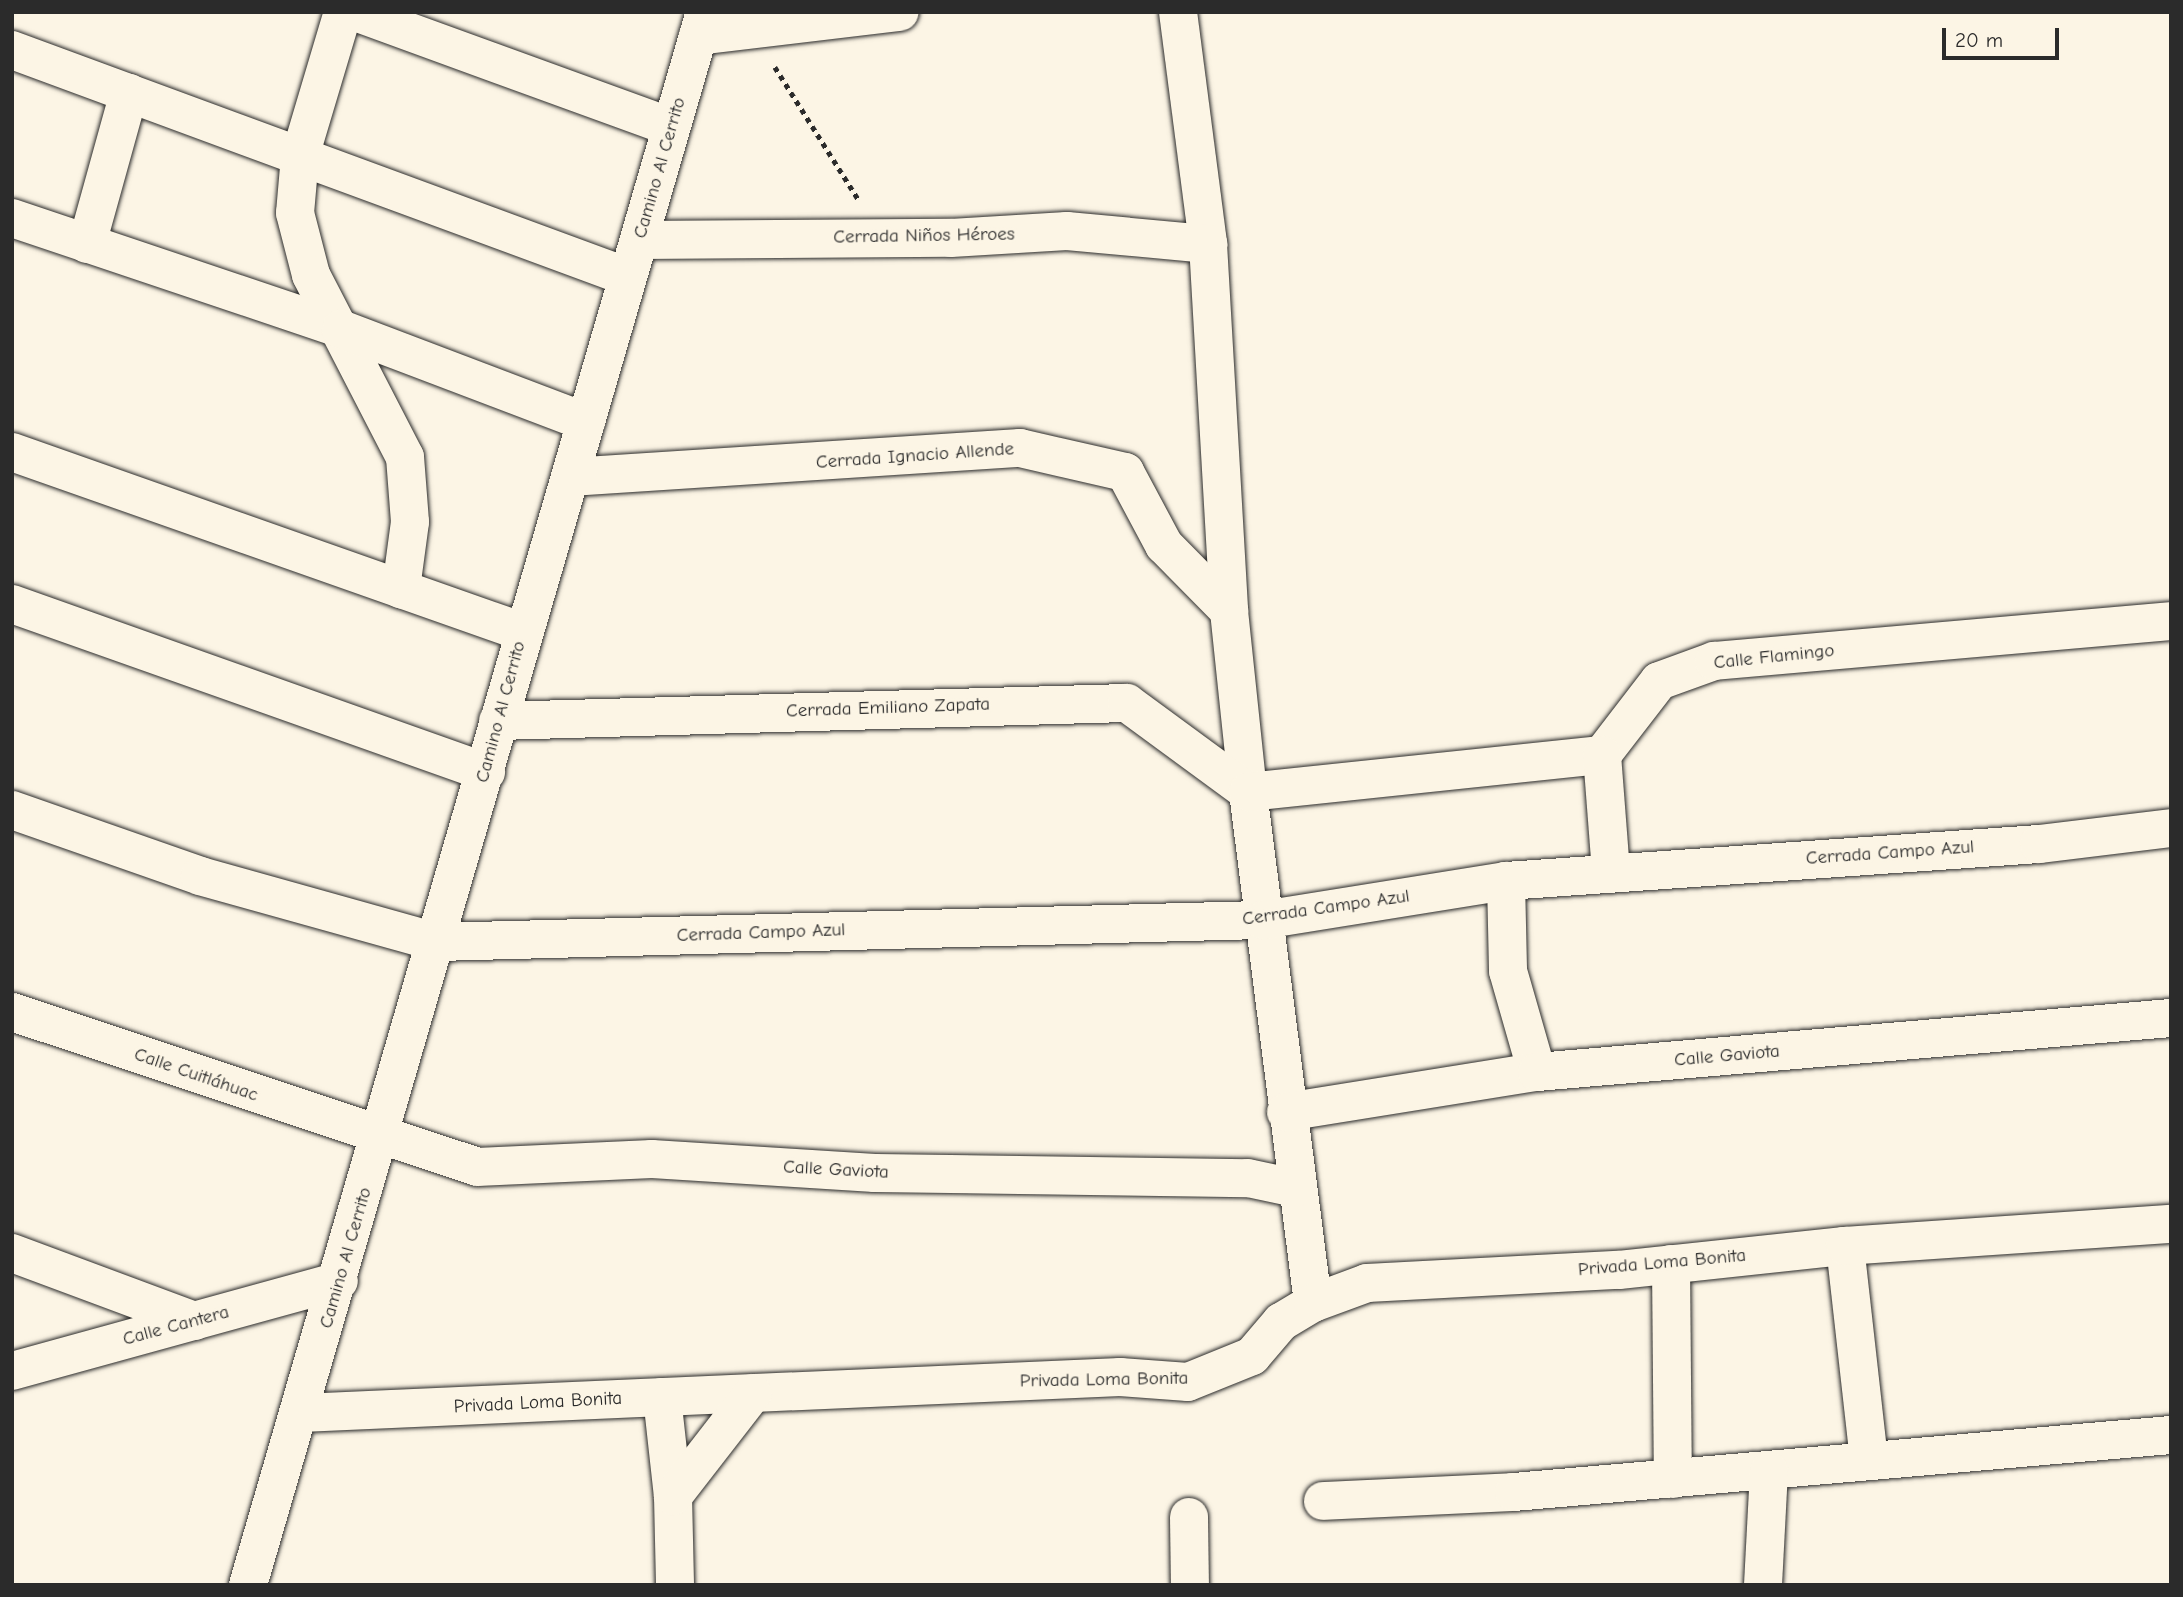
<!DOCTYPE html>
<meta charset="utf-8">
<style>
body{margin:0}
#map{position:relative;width:2183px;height:1597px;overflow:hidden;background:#fcf5e5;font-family:"Comic Neue",sans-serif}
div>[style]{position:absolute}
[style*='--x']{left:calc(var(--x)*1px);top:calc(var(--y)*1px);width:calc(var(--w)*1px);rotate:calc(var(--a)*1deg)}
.path>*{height:4.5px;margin-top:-2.25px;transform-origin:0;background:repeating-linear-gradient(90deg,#2b2b2b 0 5px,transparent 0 10px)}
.roads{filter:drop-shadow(0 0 2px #2b2b2b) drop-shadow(0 0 2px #2b2b2b)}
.street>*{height:38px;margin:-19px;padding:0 19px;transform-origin:19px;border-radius:19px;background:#fcf5e5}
.secondary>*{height:38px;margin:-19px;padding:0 19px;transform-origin:19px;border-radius:19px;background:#fcf5e5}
span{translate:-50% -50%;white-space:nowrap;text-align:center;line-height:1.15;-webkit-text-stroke:6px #fcf5e5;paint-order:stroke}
.street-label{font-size:19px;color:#2b2b2b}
.frame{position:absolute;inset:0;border:14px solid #2b2b2b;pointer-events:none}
.scale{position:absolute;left:1942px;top:28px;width:117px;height:32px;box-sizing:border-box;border:4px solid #2b2b2b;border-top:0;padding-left:9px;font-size:21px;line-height:24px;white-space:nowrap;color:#2b2b2b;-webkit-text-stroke:5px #fcf5e5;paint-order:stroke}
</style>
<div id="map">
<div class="path">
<i style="--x:775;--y:67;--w:156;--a:57.8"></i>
</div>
<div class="roads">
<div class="street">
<i style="--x:343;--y:12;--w:150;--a:106.6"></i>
<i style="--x:300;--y:156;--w:57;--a:95"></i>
<i style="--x:295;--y:213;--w:64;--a:75.5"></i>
<i style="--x:311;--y:275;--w:205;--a:62.7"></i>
<i style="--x:405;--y:457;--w:65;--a:85.6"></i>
<i style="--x:410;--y:522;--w:68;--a:97.7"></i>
<i style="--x:355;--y:12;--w:336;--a:20"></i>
<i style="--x:1178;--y:12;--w:234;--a:82.6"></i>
<i style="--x:1208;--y:244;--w:368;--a:86.7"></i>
<i style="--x:1229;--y:611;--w:182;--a:84"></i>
<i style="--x:1248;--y:792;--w:515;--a:82.75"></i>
<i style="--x:698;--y:36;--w:203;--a:-6.8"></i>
<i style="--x:12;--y:50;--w:656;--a:20.23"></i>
<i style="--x:12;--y:218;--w:347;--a:18.6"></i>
<i style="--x:341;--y:329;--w:262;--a:20.8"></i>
<i style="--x:639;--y:240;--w:312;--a:-0.4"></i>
<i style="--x:951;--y:238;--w:116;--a:-3.5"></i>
<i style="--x:1067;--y:231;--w:142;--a:5.3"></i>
<i style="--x:87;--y:244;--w:157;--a:-74.5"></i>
<i style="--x:12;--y:452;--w:542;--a:19.4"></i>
<i style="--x:570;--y:477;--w:451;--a:-3.7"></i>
<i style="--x:1020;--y:448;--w:108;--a:12.9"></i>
<i style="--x:1125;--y:472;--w:83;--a:61.9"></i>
<i style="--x:1164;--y:545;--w:93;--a:45.4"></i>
<i style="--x:12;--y:604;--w:503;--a:19.52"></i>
<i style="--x:498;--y:721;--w:629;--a:-1.64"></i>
<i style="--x:1127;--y:703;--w:150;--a:36.3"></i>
<i style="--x:1248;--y:792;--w:356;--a:-6"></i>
<i style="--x:1602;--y:755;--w:93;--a:-52.4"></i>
<i style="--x:1659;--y:681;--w:59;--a:-20"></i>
<i style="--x:1714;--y:661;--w:459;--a:-5"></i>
<i style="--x:1602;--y:755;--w:116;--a:85.6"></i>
<i style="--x:12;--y:810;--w:199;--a:19.3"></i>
<i style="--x:200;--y:876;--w:246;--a:15.6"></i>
<i style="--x:437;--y:942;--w:826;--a:-1.53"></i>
<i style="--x:1263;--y:920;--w:246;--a:-9.1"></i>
<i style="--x:1506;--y:881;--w:534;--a:-3.97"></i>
<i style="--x:2039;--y:844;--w:133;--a:-6.9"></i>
<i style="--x:1506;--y:881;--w:90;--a:88.7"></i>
<i style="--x:1508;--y:971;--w:105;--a:74"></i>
<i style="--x:12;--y:1012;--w:490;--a:18.4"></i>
<i style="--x:477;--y:1167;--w:175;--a:-2.6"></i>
<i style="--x:652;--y:1159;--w:223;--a:3.6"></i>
<i style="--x:875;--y:1173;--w:373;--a:0.8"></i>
<i style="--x:1248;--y:1178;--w:48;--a:12"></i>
<i style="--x:1286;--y:1112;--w:254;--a:-9.1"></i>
<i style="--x:1537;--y:1072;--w:636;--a:-4.87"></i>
<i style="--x:1845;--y:1246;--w:216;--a:83.6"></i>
<i style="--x:12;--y:1253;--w:195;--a:20.4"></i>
<i style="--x:1671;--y:1264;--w:215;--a:89.5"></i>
<i style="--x:12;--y:1371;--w:339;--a:-15.4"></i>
<i style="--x:662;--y:1397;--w:100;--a:83.7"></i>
<i style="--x:673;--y:1496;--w:89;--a:88.7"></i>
<i style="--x:301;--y:1413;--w:820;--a:-2.52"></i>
<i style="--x:1120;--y:1377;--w:68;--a:4.2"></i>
<i style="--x:1188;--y:1382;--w:69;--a:-22.1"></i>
<i style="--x:1252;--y:1356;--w:45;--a:-49.5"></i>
<i style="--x:1281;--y:1322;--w:37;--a:-31"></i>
<i style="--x:1313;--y:1303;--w:58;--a:-20.3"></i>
<i style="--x:1367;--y:1283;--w:252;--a:-3"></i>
<i style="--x:1619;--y:1270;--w:227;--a:-6.1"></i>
<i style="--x:1845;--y:1246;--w:327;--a:-3.9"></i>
<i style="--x:673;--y:1496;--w:130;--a:-52.2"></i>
<i style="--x:1323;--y:1501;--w:191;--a:-2.7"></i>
<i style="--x:1514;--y:1492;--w:659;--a:-4.96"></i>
<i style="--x:1189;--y:1517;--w:68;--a:89.2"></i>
<i style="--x:1763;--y:1585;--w:114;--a:-87"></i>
</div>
<div class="secondary">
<i style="--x:248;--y:1585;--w:1638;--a:-73.8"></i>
</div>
</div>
<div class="street-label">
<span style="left:660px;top:168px;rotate:-74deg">Camino Al Cerrito</span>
<span style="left:924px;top:236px;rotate:-1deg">Cerrada Niños Héroes</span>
<span style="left:915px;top:456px;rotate:-4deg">Cerrada Ignacio Allende</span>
<span style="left:1774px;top:657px;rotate:-6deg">Calle Flamingo</span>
<span style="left:888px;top:708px;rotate:-2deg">Cerrada Emiliano Zapata</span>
<span style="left:501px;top:712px;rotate:-75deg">Camino Al Cerrito</span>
<span style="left:1890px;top:853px;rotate:-4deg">Cerrada Campo Azul</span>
<span style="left:1326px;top:908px;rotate:-8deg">Cerrada Campo Azul</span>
<span style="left:761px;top:933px;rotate:-2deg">Cerrada Campo Azul</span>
<span style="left:1727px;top:1056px;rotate:-5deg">Calle Gaviota</span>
<span style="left:196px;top:1075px;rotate:19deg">Calle Cuitláhuac</span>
<span style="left:836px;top:1170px;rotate:3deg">Calle Gaviota</span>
<span style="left:346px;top:1258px;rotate:-74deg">Camino Al Cerrito</span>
<span style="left:1662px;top:1263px;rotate:-5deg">Privada Loma Bonita</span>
<span style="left:176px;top:1326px;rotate:-15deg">Calle Cantera</span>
<span style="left:1104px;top:1380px;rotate:-1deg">Privada Loma Bonita</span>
<span style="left:538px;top:1403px;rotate:-3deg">Privada Loma Bonita</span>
</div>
<div class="frame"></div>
<div class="scale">20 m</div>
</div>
